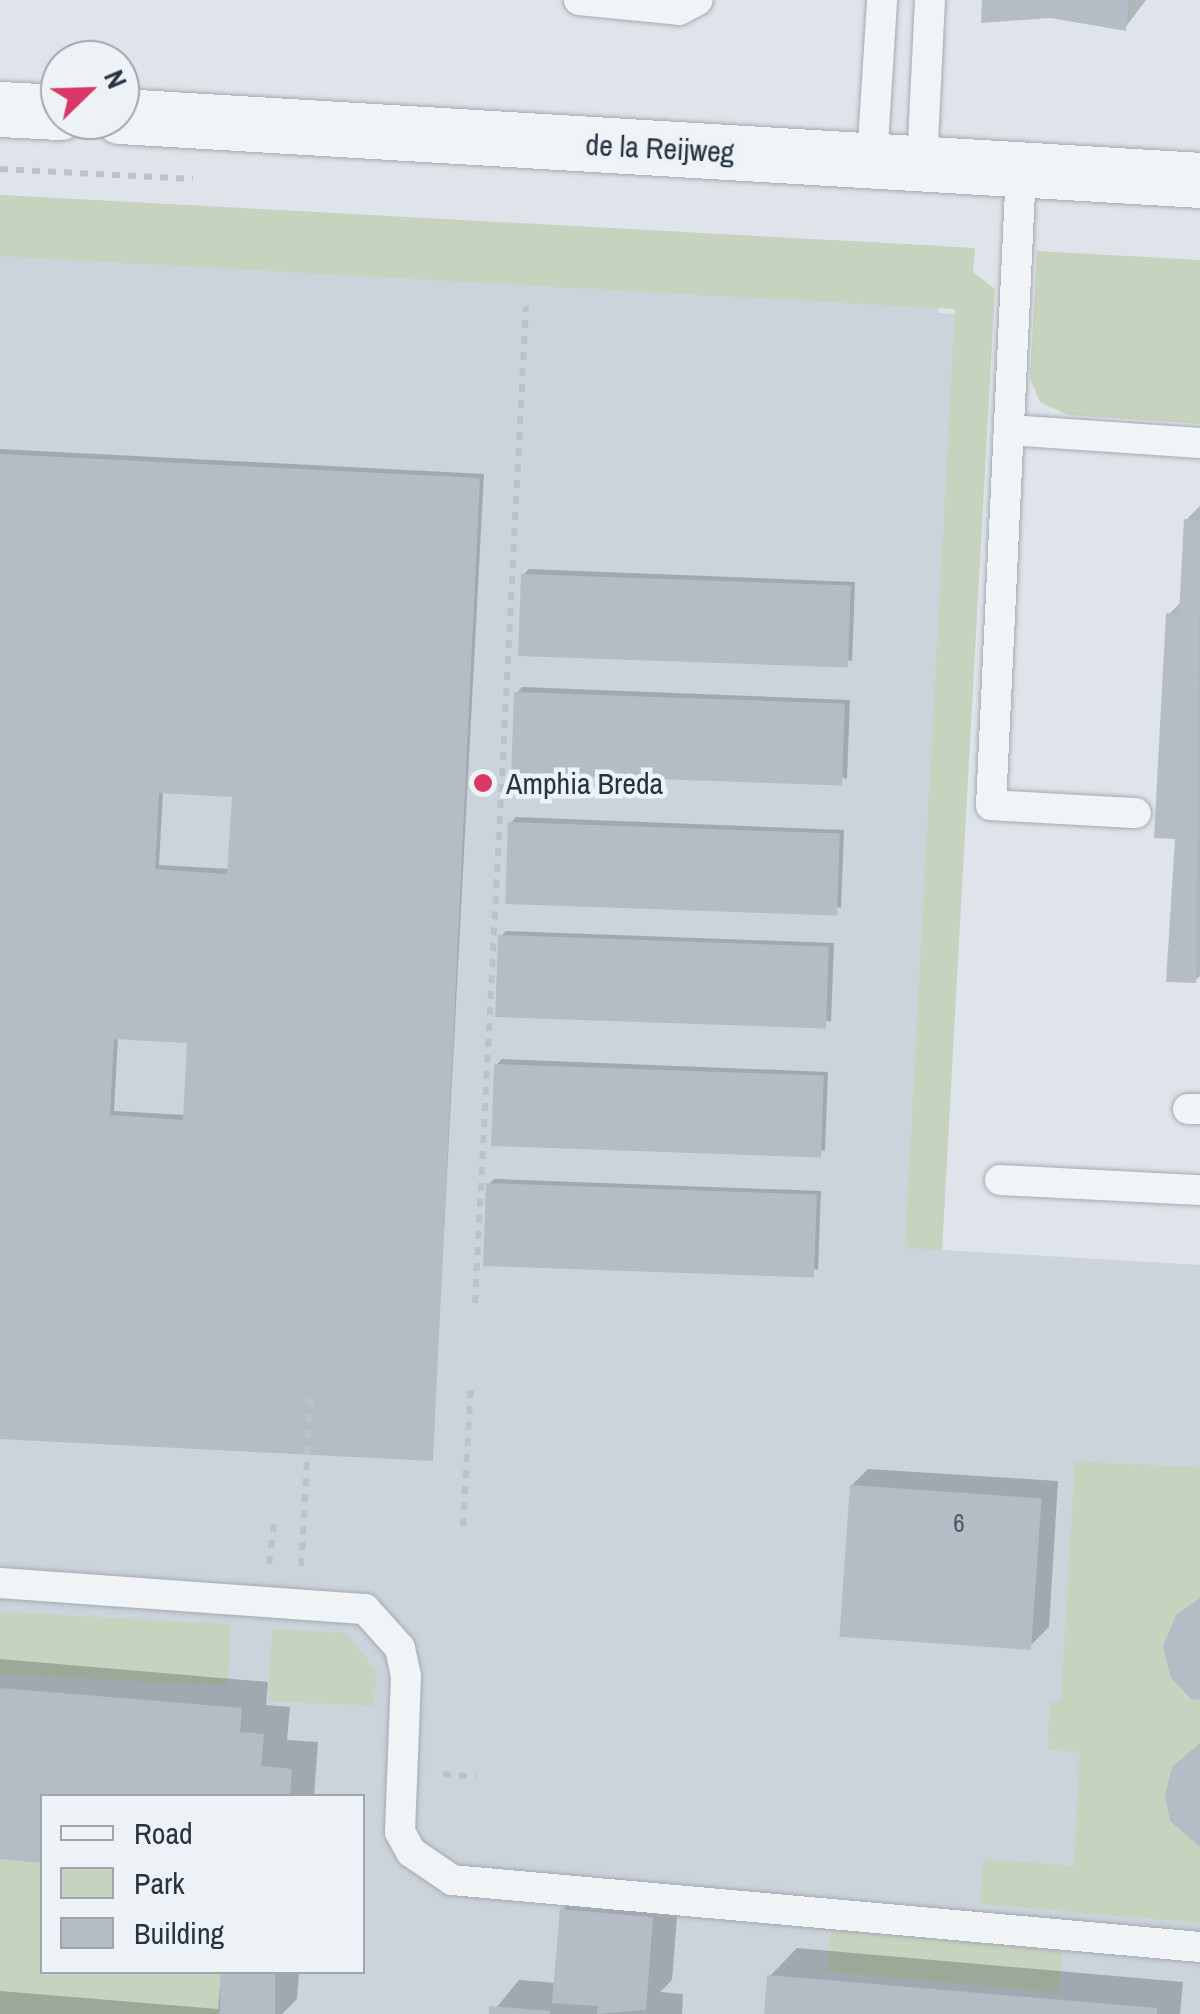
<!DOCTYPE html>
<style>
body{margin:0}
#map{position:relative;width:1200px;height:2014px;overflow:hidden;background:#dee4e9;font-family:"Archivo Narrow",sans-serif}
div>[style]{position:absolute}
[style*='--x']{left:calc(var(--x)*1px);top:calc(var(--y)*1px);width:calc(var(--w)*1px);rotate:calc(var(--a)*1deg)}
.built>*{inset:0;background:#cbd3db}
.green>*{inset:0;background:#c6d3be;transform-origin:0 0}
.shadow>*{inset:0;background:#0003}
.building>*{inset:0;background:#b4bdc6;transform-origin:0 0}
.path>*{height:6px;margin-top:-3px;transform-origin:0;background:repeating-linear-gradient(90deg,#bcc2c8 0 8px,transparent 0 16px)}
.roads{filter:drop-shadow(0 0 2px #a3abb3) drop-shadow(0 0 2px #a3abb3)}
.service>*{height:30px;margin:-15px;padding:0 15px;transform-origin:15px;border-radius:15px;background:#f1f4f7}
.tertiary>*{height:55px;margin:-27.5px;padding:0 27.5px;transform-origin:27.5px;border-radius:27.5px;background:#f1f4f7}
.dots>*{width:28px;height:28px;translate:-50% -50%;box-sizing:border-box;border:5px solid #edf2f6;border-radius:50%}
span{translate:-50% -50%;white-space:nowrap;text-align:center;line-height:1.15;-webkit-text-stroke:9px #edf2f6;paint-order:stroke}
.number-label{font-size:25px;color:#4a5662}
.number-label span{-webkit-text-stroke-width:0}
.street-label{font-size:30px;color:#263341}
.poi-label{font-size:30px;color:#263341}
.left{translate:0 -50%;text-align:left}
.legend{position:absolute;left:40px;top:1794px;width:325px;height:180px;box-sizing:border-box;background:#edf2f6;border:2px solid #9da6ae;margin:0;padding:12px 18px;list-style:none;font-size:30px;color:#263341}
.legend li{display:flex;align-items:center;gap:20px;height:50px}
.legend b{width:50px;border:2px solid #9da6ae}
.north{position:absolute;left:40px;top:40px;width:100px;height:100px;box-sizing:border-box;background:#edf2f6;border:2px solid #9da6ae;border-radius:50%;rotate:67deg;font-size:28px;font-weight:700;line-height:40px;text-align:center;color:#263341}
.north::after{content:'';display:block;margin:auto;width:35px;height:45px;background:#d93866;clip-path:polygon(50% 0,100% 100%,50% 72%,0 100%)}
</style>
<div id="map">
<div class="built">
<i style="clip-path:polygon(evenodd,0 195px,941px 246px,938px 313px,991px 316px,942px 1250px,1200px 1265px,1200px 2014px,0 2014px,0 195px,42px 1796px,362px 1796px,362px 1972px,42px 1972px,42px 1796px)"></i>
</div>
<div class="green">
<i style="clip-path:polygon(0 195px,975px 248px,973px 272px,995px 289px,942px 1250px,905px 1248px,955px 309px,0 256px)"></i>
<i style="clip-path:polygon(1037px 251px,1200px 260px,1200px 424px,1068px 415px,1040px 402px,1030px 379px)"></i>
<i style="clip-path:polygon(1075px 1462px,1200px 1467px,1200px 1923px,980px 1904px,983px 1859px,1074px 1866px,1080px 1752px,1048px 1750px,1050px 1701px,1061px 1701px)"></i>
<i style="left:0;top:1612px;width:231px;height:62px;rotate:3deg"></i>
<i style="clip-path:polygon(272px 1629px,346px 1633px,376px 1671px,374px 1706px,268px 1701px)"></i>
<i style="clip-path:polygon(0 1857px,42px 1861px,42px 1972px,222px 1972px,218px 2014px,0 2014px)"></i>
<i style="left:831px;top:1928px;width:233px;height:44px;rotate:5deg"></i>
</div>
<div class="shadow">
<i style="clip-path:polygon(988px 0,1146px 0,1125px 28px)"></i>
<i style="clip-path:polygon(evenodd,0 449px,484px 474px,432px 1459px,0 1437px,0 449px,163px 791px,234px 795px,230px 869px,159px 865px,163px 791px,0 449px,118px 1037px,190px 1041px,185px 1115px,114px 1111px,118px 1037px)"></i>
<i style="clip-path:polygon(1200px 506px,1200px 976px,1195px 981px,1177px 837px,1168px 615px,1182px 601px,1186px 520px)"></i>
<i style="clip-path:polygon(529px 569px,855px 582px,852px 661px,523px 575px)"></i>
<i style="clip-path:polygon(522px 687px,850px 700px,847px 779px,517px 693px)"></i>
<i style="clip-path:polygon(516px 817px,844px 830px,841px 908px,511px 823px)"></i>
<i style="clip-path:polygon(506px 931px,834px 943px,831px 1022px,501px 936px)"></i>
<i style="clip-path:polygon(502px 1059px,828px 1072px,825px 1151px,496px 1065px)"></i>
<i style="clip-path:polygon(494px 1179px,821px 1191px,818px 1270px,489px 1184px)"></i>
<i style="clip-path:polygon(868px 1469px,1058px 1481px,1049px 1627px,1032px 1644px,851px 1486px)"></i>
<i style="clip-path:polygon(0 1659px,268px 1682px,266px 1705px,290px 1707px,287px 1740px,318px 1742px,314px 1796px,42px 1796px,42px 1860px,0 1857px)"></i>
<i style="clip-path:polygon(590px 1883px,679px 1891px,672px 1980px,660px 1992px,683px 1994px,682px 2014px,491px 2014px,519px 1980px,556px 1983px,562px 1910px)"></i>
<i style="clip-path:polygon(797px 1948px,1183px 1982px,1180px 2014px,767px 2014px,770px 1976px)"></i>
<i style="clip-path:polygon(221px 1972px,299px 1972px,297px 1999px,282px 2014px,0 2014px,0 1991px,218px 2009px)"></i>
</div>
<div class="building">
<i style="clip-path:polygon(982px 0,1128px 0,1126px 31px,1051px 18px,981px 23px)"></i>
<i style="clip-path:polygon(evenodd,0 454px,480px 478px,433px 1461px,0 1439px,0 454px,159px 793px,232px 797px,227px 874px,155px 869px,159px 793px,0 454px,114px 1039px,187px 1043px,183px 1120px,110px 1115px,114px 1039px)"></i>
<i style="clip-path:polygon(1184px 519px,1200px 520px,1196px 983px,1166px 982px,1175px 839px,1154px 838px,1166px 613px,1179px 614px)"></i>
<i style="left:521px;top:574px;width:330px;height:82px;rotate:2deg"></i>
<i style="left:514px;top:692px;width:331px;height:82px;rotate:2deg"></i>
<i style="left:508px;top:822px;width:332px;height:82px;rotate:2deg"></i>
<i style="left:498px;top:935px;width:331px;height:82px;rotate:2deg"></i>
<i style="left:494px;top:1064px;width:330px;height:82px;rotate:2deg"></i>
<i style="left:486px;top:1183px;width:331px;height:83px;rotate:2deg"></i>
<i style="left:850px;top:1485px;width:192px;height:152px;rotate:4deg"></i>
<i style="clip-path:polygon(1200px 1598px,1200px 1699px,1192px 1700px,1171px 1678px,1163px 1646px,1176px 1615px)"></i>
<i style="clip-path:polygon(0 1688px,242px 1708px,240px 1732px,264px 1734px,261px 1766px,292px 1769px,290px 1796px,42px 1796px,42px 1863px,0 1859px)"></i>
<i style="clip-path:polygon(1200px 1743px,1200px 1847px,1170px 1821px,1165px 1795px,1172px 1767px)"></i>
<i style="clip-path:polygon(560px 1909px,653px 1917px,646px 2010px,597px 2014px,598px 2006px,552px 2003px)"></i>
<i style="left:220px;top:1972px;width:55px;height:42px"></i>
<i style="clip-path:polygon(767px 1975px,1157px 2008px,1157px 2014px,764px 2014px)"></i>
<i style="clip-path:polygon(489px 2006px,550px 2011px,550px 2014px,489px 2014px)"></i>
</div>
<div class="path">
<i style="--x:0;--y:169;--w:193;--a:3"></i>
<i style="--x:475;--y:1303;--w:998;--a:-87.07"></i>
<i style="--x:463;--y:1526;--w:142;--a:-86.8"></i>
<i style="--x:269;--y:1564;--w:48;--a:-82.9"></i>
<i style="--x:301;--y:1566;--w:174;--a:-86.7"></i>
<i style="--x:443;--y:1774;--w:33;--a:5"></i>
</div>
<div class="roads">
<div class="service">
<i style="--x:579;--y:0;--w:100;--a:5.7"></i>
<i style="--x:679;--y:10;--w:21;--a:-28"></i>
<i style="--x:872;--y:160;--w:160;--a:-86.4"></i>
<i style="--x:922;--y:163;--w:163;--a:-87.2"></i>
<i style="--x:1021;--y:170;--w:636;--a:92.7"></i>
<i style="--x:991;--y:805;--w:145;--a:3.2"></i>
<i style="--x:1009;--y:430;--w:191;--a:3.9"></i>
<i style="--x:1188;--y:1109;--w:12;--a:0"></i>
<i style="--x:1000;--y:1180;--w:200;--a:2.9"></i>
<i style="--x:0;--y:1583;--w:366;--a:4.1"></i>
<i style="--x:365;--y:1609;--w:52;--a:48.1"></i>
<i style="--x:400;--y:1648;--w:29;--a:78"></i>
<i style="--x:406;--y:1676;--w:156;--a:92.2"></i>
<i style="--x:400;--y:1832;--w:23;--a:61"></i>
<i style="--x:411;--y:1852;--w:50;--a:34.3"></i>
<i style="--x:452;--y:1880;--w:751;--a:5.12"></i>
</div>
<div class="tertiary">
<i style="--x:0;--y:109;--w:60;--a:2.9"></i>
<i style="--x:120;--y:116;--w:1082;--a:3.39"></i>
</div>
</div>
<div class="dots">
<i style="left:483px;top:783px;background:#d93866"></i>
</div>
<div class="number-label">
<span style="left:959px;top:1523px">6</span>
</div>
<div class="street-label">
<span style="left:660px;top:148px;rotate:3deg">de la Reijweg</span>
</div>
<div class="poi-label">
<span class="left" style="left:506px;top:783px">Amphia Breda</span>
</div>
<ul class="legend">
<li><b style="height:12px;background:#f1f4f7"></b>Road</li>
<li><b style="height:28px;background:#c6d3be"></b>Park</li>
<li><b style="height:28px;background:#b4bdc6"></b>Building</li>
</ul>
<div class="north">N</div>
</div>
